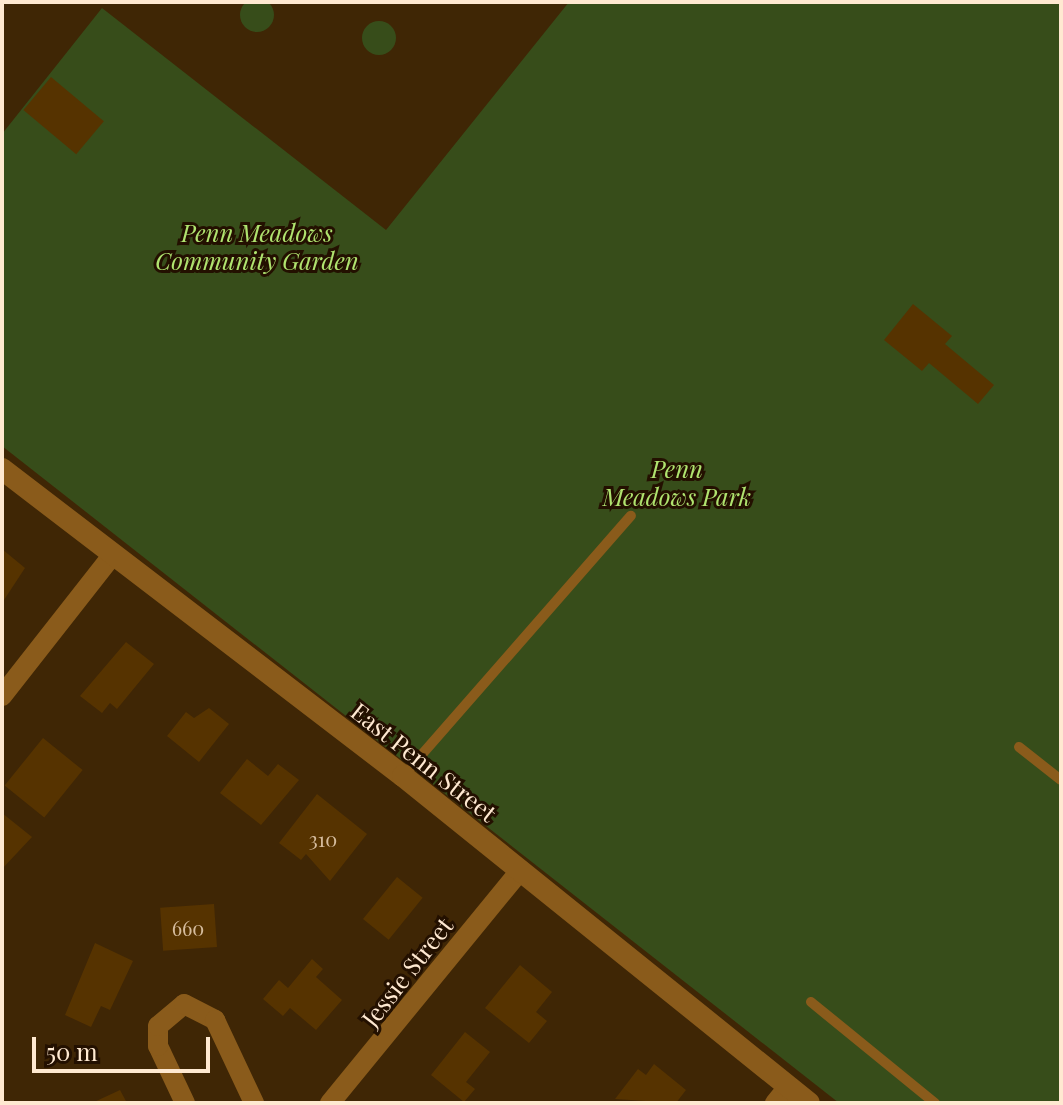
<!DOCTYPE html>
<style>
body{margin:0}
#map{position:relative;width:1063px;height:1105px;overflow:hidden;background:#3f2605;font-family:"Playfair Display",serif}
div>[style]{position:absolute}
[style*='--x']{left:calc(var(--x)*1px);top:calc(var(--y)*1px);width:calc(var(--w)*1px);rotate:calc(var(--a)*1deg)}
.green>*{inset:0;background:#374d1a}
.round{border-radius:50%}
.building>*{inset:0;background:#563300;transform-origin:0 0}
.service>*{height:10px;margin:-5px;padding:0 5px;transform-origin:5px;border-radius:5px;background:#8a5b1b}
.minor>*{height:20px;margin:-10px;padding:0 10px;transform-origin:10px;border-radius:10px;background:#8a5b1b}
.tertiary>*{height:22px;margin:-11px;padding:0 11px;transform-origin:11px;border-radius:11px;background:#8a5b1b}
span{translate:-50% -50%;white-space:nowrap;text-align:center;line-height:1.15;-webkit-text-stroke:6px #231000;paint-order:stroke}
.number-label{font-size:20px;color:#d5bc9d}
.number-label span{-webkit-text-stroke-width:0}
.park-label{font-size:24px;color:#b0e46f;font-style:italic}
.street-label{font-size:24px;color:#ffe9d1}
.frame{position:absolute;inset:0;border:4px solid #ffe9d1;pointer-events:none}
.scale{position:absolute;left:32px;top:1037px;width:178px;height:36px;box-sizing:border-box;border:4px solid #ffe9d1;border-top:0;padding-left:10px;font-size:24px;line-height:28px;white-space:nowrap;color:#ffe9d1;-webkit-text-stroke:6px #231000;paint-order:stroke}
</style>
<div id="map">
<div class="green">
<i class="round" style="left:240px;top:-2px;width:34px;height:34px"></i>
<i style="clip-path:polygon(569px 2px,1061px 2px,1061px 1103px,839px 1103px,2px 446px,2px 134px,102px 8px,386px 230px)"></i>
<i class="round" style="left:362px;top:21px;width:34px;height:34px"></i>
</div>
<div class="building">
<i style="left:51px;top:77px;width:69px;height:43px;rotate:40deg"></i>
<i style="clip-path:polygon(913px 304px,952px 336px,945px 344px,994px 385px,978px 404px,929px 363px,922px 371px,884px 340px)"></i>
<i style="clip-path:polygon(2px 549px,25px 568px,2px 603px)"></i>
<i style="clip-path:polygon(126px 642px,154px 664px,117px 709px,110px 703px,102px 713px,80px 696px)"></i>
<i style="clip-path:polygon(209px 708px,229px 724px,199px 762px,167px 736px,186px 712px,194px 718px)"></i>
<i style="left:43px;top:738px;width:51px;height:61px;rotate:39deg"></i>
<i style="clip-path:polygon(247px 759px,268px 776px,278px 764px,299px 780px,261px 825px,220px 793px)"></i>
<i style="clip-path:polygon(317px 794px,367px 834px,330px 881px,306px 854px,301px 860px,279px 843px)"></i>
<i style="clip-path:polygon(2px 813px,32px 837px,2px 869px)"></i>
<i style="left:397px;top:877px;width:33px;height:54px;rotate:39deg"></i>
<i style="left:214px;top:904px;width:43px;height:54px;rotate:86deg"></i>
<i style="clip-path:polygon(95px 943px,133px 961px,110px 1010px,101px 1006px,91px 1027px,65px 1015px)"></i>
<i style="clip-path:polygon(312px 959px,323px 969px,316px 977px,342px 1000px,316px 1030px,290px 1008px,283px 1016px,263px 999px,279px 980px,288px 988px)"></i>
<i style="clip-path:polygon(520px 965px,552px 992px,536px 1012px,547px 1021px,529px 1043px,485px 1008px)"></i>
<i style="clip-path:polygon(465px 1032px,490px 1052px,466px 1082px,475px 1089px,464px 1102px,431px 1075px)"></i>
<i style="clip-path:polygon(654px 1064px,686px 1090px,676px 1103px,615px 1099px,638px 1069px,646px 1075px)"></i>
<i style="clip-path:polygon(120px 1090px,127px 1103px,92px 1103px)"></i>
</div>
<div class="service">
<i style="--x:1019;--y:747;--w:53;--a:38.2"></i>
<i style="--x:403;--y:776;--w:346;--a:-48.8"></i>
<i style="--x:811;--y:1002;--w:160;--a:39.2"></i>
</div>
<div class="minor">
<i style="--x:2;--y:696;--w:177;--a:-51.9"></i>
<i style="--x:185;--y:1103;--w:63;--a:-115.3"></i>
<i style="--x:158;--y:1046;--w:20;--a:-90"></i>
<i style="--x:158;--y:1026;--w:34;--a:-40"></i>
<i style="--x:184;--y:1004;--w:35;--a:27"></i>
<i style="--x:215;--y:1020;--w:92;--a:64.8"></i>
<i style="--x:330;--y:1103;--w:301;--a:-50.7"></i>
<i style="--x:775;--y:1103;--w:21;--a:-51"></i>
</div>
<div class="tertiary">
<i style="--x:2;--y:469;--w:505;--a:37.44"></i>
<i style="--x:403;--y:776;--w:521;--a:38.85"></i>
</div>
<div class="number-label">
<span style="left:323px;top:838px">310</span>
<span style="left:188px;top:927px">660</span>
</div>
<div class="park-label">
<span style="left:257px;top:247px">Penn Meadows<br>Community Garden</span>
<span style="left:677px;top:483px">Penn<br>Meadows Park</span>
</div>
<div class="street-label">
<span style="left:424px;top:762px;rotate:38deg">East Penn Street</span>
<span style="left:407px;top:972px;rotate:-52deg">Jessie Street</span>
</div>
<div class="frame"></div>
<div class="scale">50 m</div>
</div>
